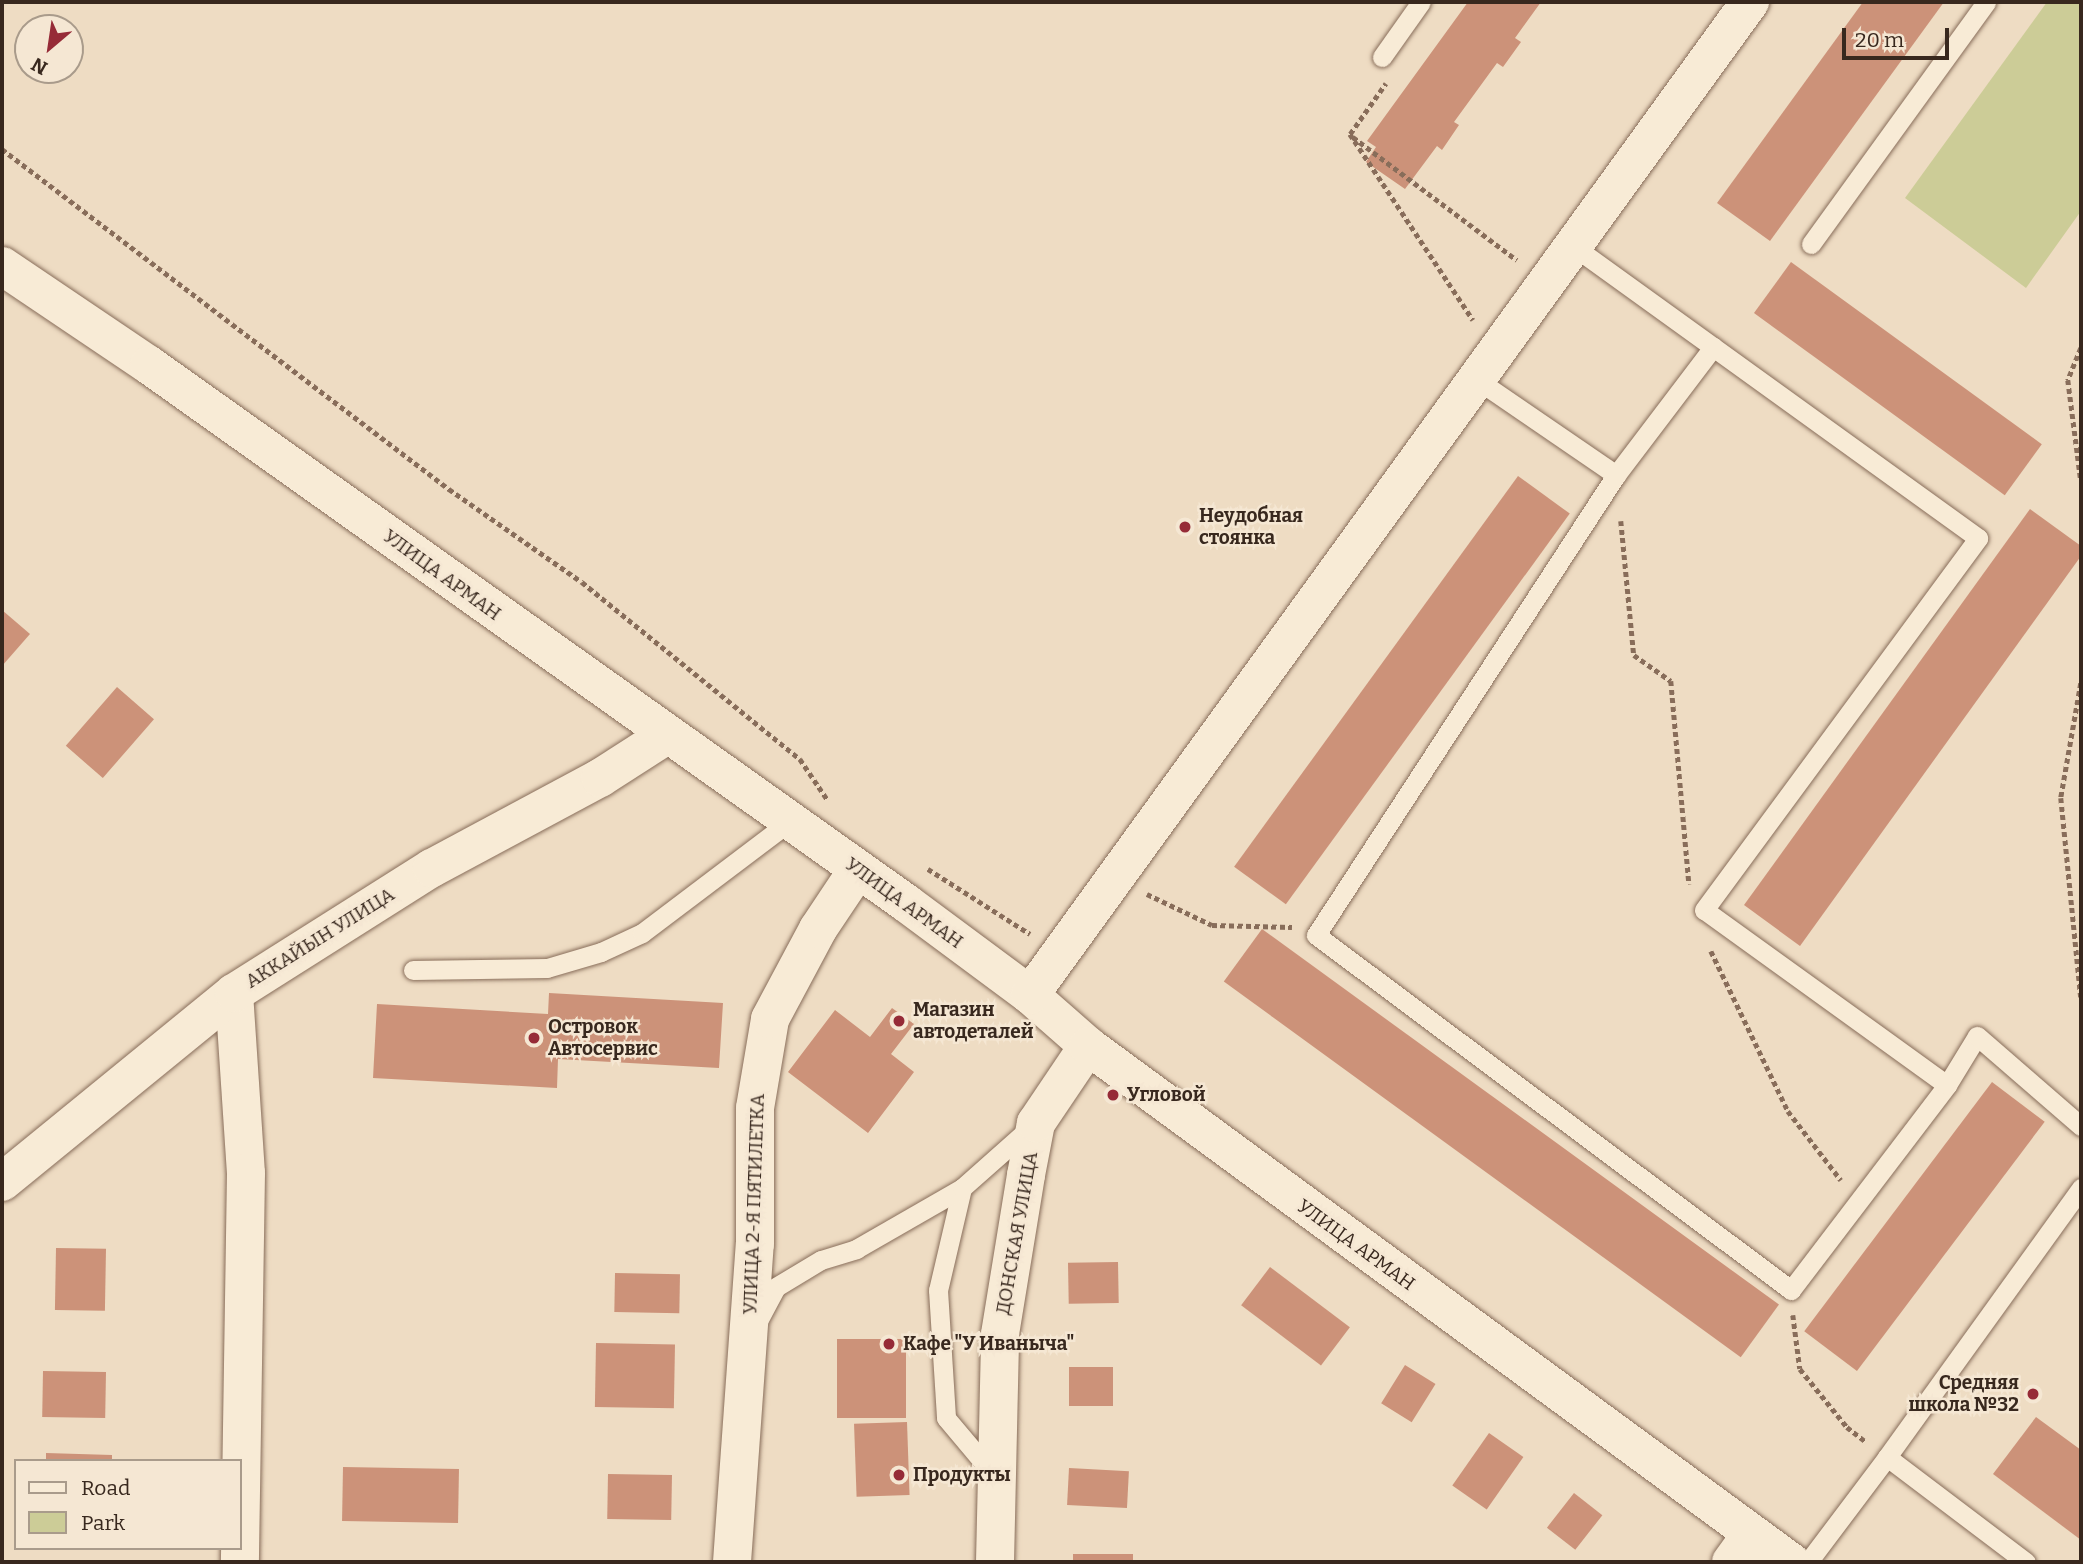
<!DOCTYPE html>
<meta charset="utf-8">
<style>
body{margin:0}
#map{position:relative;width:2083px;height:1564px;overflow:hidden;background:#eedcc3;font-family:Bitter,serif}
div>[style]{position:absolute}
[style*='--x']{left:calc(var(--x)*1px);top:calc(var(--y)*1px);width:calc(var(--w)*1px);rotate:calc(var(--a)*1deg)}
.green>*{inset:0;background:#cccc97}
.building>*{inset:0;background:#cc9279;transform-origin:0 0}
.path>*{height:4.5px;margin-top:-2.25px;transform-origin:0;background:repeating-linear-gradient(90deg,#886d5a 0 5px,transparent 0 8.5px)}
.roads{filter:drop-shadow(0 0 2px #886d5a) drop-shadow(0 0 2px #886d5a)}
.service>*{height:19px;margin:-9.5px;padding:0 9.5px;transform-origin:9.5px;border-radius:9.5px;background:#f8ebd6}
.minor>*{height:38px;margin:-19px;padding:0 19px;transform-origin:19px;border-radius:19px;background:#f8ebd6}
.tertiary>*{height:38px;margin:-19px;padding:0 19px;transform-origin:19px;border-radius:19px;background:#f8ebd6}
.dots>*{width:19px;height:19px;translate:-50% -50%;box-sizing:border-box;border:4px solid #f5e7d3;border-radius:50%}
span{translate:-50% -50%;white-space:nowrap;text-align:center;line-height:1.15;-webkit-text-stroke:5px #f5e7d3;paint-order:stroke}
.poi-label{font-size:19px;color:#38281e;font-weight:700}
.left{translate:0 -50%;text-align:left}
.right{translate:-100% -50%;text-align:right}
.street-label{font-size:19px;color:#38281e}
.frame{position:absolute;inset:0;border:4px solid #38281e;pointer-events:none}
.legend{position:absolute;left:14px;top:1459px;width:228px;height:91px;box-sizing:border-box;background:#f5e7d3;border:2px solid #a99b8b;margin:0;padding:9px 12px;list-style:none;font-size:21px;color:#38281e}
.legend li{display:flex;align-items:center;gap:14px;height:35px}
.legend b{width:35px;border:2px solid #a99b8b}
.north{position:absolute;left:14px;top:14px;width:70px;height:70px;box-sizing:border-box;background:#f5e7d3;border:2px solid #a99b8b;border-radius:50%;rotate:209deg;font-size:19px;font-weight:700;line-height:28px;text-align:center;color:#38281e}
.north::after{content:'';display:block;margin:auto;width:24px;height:32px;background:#962b37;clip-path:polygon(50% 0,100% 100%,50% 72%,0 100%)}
.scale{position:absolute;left:1842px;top:28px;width:107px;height:32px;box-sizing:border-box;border:4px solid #38281e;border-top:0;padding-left:9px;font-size:21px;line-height:24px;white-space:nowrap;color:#38281e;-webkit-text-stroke:5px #f5e7d3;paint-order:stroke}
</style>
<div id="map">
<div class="green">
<i style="clip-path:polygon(2047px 2px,2081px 2px,2081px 211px,2026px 288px,1905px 198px)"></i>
</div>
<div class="building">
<i style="clip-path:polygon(1468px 2px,1541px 2px,1515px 38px,1521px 42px,1503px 67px,1497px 63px,1454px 122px,1459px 125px,1442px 150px,1437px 146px,1405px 189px,1366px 162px,1376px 147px,1367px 141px)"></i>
<i style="clip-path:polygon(1863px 2px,1944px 2px,1770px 241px,1717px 203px)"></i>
<i style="left:1791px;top:262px;width:310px;height:63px;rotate:36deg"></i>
<i style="left:1518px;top:476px;width:64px;height:483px;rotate:36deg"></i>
<i style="clip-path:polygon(2030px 509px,2081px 546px,2081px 556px,1800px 946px,1744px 905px)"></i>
<i style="clip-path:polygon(2px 610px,30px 634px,2px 666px)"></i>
<i style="left:117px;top:687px;width:49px;height:78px;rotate:41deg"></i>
<i style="left:1262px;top:929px;width:639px;height:65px;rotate:36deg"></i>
<i style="clip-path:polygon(549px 993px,723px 1003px,719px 1068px,558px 1059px,557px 1088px,373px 1078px,377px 1004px,548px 1014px)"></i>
<i style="clip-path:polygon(892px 1008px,914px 1024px,891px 1054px,914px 1072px,868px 1133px,788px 1072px,835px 1010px,870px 1037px)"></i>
<i style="left:1992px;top:1082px;width:66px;height:312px;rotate:37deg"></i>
<i style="left:56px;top:1248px;width:50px;height:62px;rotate:1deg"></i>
<i style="left:1118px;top:1262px;width:41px;height:50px;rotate:89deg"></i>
<i style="left:1270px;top:1267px;width:100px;height:48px;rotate:37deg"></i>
<i style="left:615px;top:1273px;width:65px;height:39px;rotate:1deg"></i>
<i style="left:837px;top:1339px;width:69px;height:79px"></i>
<i style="left:596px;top:1343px;width:79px;height:64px;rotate:1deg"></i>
<i style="left:1405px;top:1365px;width:36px;height:45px;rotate:32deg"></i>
<i style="left:1113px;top:1367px;width:39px;height:44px;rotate:90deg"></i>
<i style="left:43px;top:1371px;width:63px;height:46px;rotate:1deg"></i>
<i style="clip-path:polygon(2036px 1417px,2081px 1450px,2081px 1540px,1993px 1474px)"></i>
<i style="left:907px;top:1422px;width:73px;height:53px;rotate:88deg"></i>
<i style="left:1489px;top:1433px;width:42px;height:64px;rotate:35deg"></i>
<i style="clip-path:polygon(46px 1453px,112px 1455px,112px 1461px,46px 1461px)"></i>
<i style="left:343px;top:1467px;width:116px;height:54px;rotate:1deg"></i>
<i style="left:1069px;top:1468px;width:60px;height:37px;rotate:3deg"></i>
<i style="left:608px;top:1474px;width:64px;height:45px;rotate:1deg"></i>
<i style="left:1574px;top:1493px;width:36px;height:44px;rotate:38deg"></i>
<i style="left:1073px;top:1554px;width:60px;height:8px"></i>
</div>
<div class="path">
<i style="--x:1350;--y:134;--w:223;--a:56.5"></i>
<i style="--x:1350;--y:134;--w:62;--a:-54.8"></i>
<i style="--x:1353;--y:137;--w:205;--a:36.9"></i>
<i style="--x:2;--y:149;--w:562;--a:37.26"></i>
<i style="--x:449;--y:489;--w:162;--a:35"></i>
<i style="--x:582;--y:582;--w:281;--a:39.1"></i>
<i style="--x:800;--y:759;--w:48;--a:56"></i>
<i style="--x:2081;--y:348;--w:35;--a:112"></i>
<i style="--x:2068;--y:380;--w:102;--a:82.7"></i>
<i style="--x:1621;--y:521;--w:135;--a:84.5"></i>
<i style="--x:1634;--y:655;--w:45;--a:35.1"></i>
<i style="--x:1671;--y:681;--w:204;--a:84.9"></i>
<i style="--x:2081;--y:683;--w:117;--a:99.9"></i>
<i style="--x:2061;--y:798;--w:200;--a:84.3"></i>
<i style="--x:928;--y:869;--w:121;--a:32.5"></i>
<i style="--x:1147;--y:894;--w:72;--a:25.5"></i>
<i style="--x:1212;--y:925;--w:80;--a:1.4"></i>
<i style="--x:1711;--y:951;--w:178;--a:64.3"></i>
<i style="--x:1788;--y:1111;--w:87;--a:52.5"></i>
<i style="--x:1793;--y:1315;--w:54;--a:82.6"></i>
<i style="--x:1800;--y:1369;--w:75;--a:51"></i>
<i style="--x:1847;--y:1427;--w:23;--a:38"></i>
</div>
<div class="roads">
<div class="service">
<i style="--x:1382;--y:57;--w:67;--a:-54.7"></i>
<i style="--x:1811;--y:244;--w:299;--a:-54.1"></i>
<i style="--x:1476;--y:379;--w:170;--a:34.4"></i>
<i style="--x:1616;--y:475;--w:549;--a:123.11"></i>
<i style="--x:1316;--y:935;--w:593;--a:36.77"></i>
<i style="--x:1791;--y:1290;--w:258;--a:-52.7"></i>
<i style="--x:1947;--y:1085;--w:299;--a:-144.2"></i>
<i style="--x:1704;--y:910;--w:462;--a:-53.6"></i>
<i style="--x:1978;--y:538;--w:498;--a:-144.2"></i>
<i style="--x:1616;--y:475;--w:161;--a:-52.8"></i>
<i style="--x:413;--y:970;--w:134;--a:-0.9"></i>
<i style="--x:547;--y:968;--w:56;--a:-16.5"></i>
<i style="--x:601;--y:952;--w:45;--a:-24.9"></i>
<i style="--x:642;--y:933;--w:186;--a:-37.1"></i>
<i style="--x:1947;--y:1085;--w:57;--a:-58.5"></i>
<i style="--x:1977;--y:1036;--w:138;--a:40.9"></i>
<i style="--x:962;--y:1188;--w:105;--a:103.2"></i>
<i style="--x:938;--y:1290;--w:128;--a:86.4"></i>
<i style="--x:946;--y:1418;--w:75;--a:49.9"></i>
<i style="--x:759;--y:1319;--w:36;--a:-62"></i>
<i style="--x:776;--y:1287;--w:52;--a:-31"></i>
<i style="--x:821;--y:1260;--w:37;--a:-17"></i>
<i style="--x:856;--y:1249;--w:122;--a:-29.9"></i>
<i style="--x:962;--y:1188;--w:94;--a:-41.5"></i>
<i style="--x:1887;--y:1457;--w:332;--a:-54.2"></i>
<i style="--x:1808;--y:1562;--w:131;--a:-53"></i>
<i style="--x:1887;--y:1457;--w:174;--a:37.1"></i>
</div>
<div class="minor">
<i style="--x:234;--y:993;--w:180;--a:86.2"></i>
<i style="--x:246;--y:1173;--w:389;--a:90.9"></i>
<i style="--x:2;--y:1182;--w:299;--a:-39.2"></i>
<i style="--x:234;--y:993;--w:234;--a:-32.3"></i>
<i style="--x:432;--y:868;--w:191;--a:-28.2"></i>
<i style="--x:600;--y:778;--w:80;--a:-32.7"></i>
<i style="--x:732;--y:1562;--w:319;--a:-85.9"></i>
<i style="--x:755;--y:1244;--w:136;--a:-90"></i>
<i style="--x:755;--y:1108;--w:90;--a:-80.4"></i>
<i style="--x:770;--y:1019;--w:102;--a:-61.9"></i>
<i style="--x:818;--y:929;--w:72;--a:-56.3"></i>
<i style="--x:995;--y:1562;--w:228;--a:-88.7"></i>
<i style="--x:1000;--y:1334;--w:161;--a:-80.7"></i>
<i style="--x:1026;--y:1175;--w:53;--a:-79.1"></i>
<i style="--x:1036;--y:1123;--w:93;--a:-56"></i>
<i style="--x:1731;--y:1562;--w:34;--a:-54"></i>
</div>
<div class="tertiary">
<i style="--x:2;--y:266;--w:177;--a:34"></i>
<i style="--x:149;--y:365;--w:929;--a:35.4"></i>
<i style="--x:906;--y:903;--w:154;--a:36.6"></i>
<i style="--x:1030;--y:995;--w:77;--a:41.3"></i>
<i style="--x:1088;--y:1046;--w:872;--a:36.28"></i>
<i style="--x:1030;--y:995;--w:1227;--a:-54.06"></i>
</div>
</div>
<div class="dots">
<i style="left:1185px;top:527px;background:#962b37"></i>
<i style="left:899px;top:1021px;background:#962b37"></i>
<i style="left:534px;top:1038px;background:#962b37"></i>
<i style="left:1113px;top:1095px;background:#962b37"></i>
<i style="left:889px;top:1344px;background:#962b37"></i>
<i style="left:2033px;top:1394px;background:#962b37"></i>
<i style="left:899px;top:1475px;background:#962b37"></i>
</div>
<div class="poi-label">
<span class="left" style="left:1199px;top:527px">Неудобная<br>стоянка</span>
<span class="left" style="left:913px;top:1021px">Магазин<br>автодеталей</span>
<span class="left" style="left:548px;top:1038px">Островок<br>Автосервис</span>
<span class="left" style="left:1127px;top:1095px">Угловой</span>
<span class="left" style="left:903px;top:1344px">Кафе "У Иваныча"</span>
<span class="right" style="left:2019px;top:1394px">Средняя<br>школа №32</span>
<span class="left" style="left:913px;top:1475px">Продукты</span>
</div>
<div class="street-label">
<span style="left:442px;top:575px;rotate:36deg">УЛИЦА АРМАН</span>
<span style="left:904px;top:903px;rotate:36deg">УЛИЦА АРМАН</span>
<span style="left:320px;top:938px;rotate:-32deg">АККАЙЫН УЛИЦА</span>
<span style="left:754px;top:1204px;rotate:-88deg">УЛИЦА 2-Я ПЯТИЛЕТКА</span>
<span style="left:1017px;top:1233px;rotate:-80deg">ДОНСКАЯ УЛИЦА</span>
<span style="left:1356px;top:1245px;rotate:36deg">УЛИЦА АРМАН</span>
</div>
<div class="frame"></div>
<ul class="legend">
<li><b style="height:9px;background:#f8ebd6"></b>Road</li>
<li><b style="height:19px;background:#cccc97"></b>Park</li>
</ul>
<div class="north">N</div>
<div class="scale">20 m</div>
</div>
